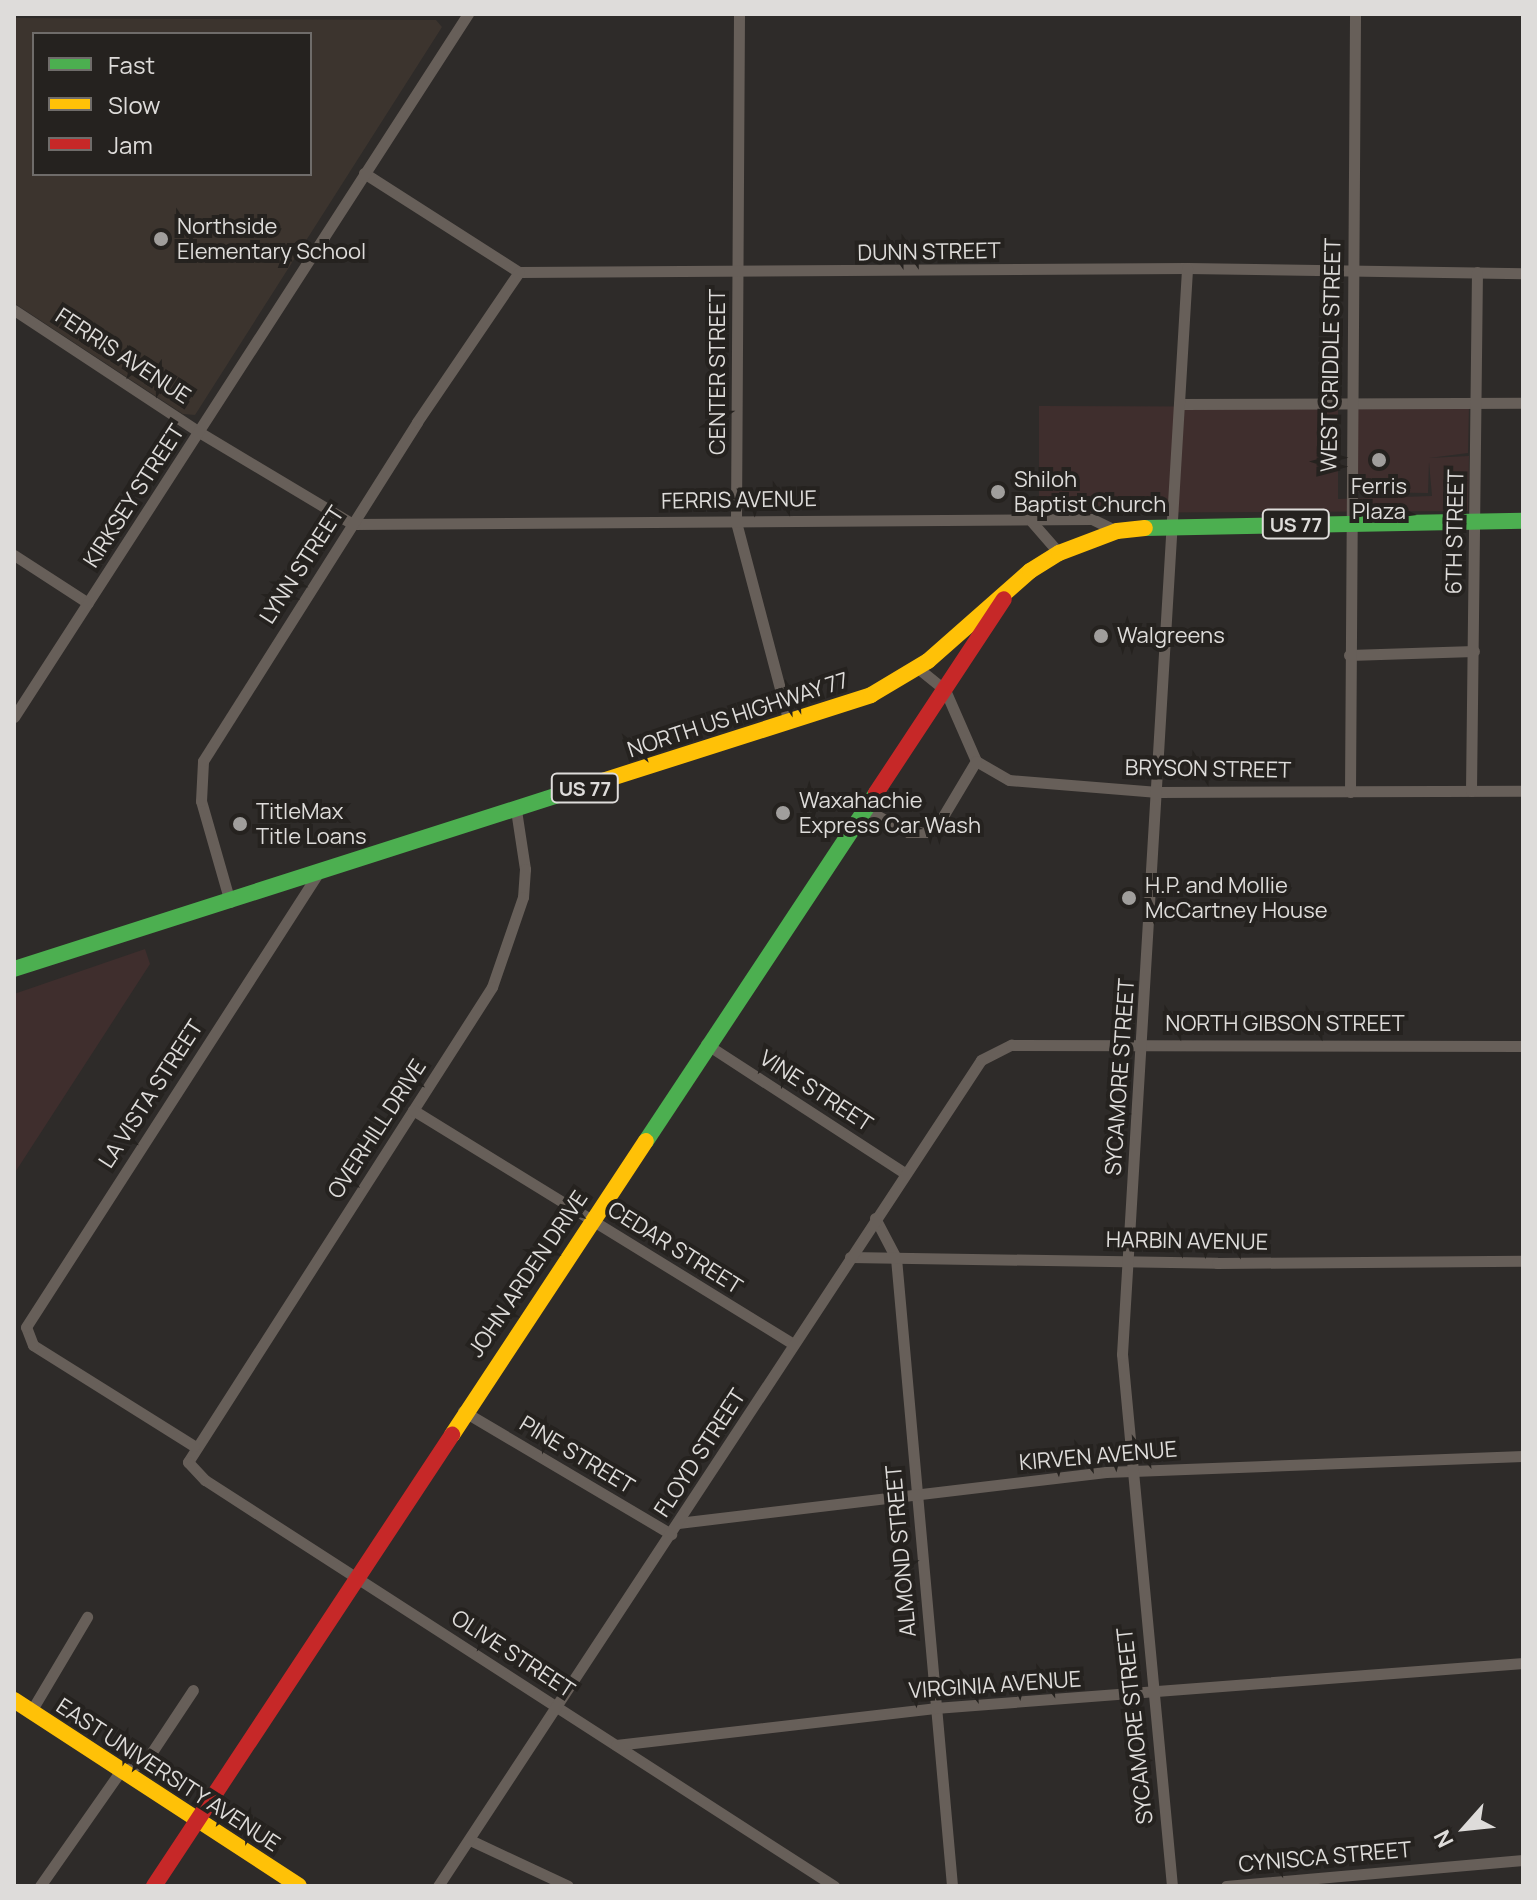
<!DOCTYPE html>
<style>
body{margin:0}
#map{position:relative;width:1537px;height:1900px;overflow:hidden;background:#2e2b29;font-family:Manrope,sans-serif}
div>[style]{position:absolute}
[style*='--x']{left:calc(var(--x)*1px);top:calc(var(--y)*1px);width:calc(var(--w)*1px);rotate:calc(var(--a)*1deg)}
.commercial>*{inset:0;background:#3f2e2d}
.built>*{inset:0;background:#3c342e}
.street>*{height:11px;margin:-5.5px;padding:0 5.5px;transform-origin:5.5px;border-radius:5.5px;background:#675f59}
.fast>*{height:16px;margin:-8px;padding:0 8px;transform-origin:8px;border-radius:8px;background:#4caf50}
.slow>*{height:16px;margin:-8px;padding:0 8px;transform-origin:8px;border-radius:8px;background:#ffc107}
.jam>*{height:16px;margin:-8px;padding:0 8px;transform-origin:8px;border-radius:8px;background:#c62828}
.dots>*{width:22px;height:22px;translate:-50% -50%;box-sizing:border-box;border:4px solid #25221f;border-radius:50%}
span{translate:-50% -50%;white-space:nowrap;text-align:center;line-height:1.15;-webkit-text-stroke:8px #25221f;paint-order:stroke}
.shield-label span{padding:2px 6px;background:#25221f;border:2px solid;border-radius:6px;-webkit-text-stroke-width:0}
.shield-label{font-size:20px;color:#dedcda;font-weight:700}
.poi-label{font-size:22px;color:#dedcda}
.left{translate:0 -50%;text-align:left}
.street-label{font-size:22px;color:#dedcda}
.frame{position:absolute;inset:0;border:16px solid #dedcda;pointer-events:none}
.legend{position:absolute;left:32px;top:32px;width:280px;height:144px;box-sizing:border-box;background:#25221f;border:2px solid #6f6c6a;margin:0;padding:10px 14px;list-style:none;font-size:24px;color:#dedcda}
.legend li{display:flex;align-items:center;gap:16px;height:40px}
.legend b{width:40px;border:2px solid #6f6c6a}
.north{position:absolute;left:1425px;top:1788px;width:80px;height:80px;-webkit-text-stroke:6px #25221f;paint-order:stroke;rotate:243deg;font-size:22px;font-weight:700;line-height:32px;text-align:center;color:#dedcda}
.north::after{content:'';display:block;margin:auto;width:28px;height:36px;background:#dedcda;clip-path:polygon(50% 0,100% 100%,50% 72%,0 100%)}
</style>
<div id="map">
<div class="commercial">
<i style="clip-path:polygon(1039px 406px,1338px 407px,1338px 499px,1432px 496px,1429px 462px,1428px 493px,1354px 492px,1356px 408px,1469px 407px,1468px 453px,1429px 458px,1469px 456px,1468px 511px,1039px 513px)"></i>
<i style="clip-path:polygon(145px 949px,150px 964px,14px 1174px,14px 994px)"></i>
</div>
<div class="built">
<i style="clip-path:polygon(evenodd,14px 18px,436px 20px,442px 27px,195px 415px,183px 414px,14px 303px,14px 18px,34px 34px,310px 34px,310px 174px,34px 174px,34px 34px)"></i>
</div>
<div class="street">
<i style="--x:739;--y:14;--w:508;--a:90.34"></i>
<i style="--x:736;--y:522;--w:207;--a:75.2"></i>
<i style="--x:364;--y:173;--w:184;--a:32.6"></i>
<i style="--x:519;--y:272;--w:668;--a:-0.34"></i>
<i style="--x:1187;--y:268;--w:336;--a:0.9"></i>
<i style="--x:14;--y:310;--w:222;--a:33.4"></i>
<i style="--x:199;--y:432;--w:179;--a:30.9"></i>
<i style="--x:353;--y:524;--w:739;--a:-0.39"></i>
<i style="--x:1092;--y:519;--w:28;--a:26"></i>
<i style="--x:1179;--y:404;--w:344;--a:-0.2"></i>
<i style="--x:1032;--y:522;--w:41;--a:48.9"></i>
<i style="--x:14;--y:555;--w:88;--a:33"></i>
<i style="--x:1349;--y:655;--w:125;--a:-1.8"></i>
<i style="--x:919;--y:669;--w:33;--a:39"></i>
<i style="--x:945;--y:690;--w:77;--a:66.4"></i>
<i style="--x:976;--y:761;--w:38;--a:30"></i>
<i style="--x:1009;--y:780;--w:149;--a:4.6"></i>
<i style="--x:1158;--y:792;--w:365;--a:-0.2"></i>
<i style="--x:14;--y:717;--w:837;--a:-57.15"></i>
<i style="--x:1471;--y:791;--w:519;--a:-89.34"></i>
<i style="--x:1350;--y:792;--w:778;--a:-89.63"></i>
<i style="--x:863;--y:808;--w:51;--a:28.1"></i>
<i style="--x:908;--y:832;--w:18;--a:0"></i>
<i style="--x:926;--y:832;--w:16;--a:-35"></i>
<i style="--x:939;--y:823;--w:72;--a:-59.2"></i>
<i style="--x:516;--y:810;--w:60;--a:81.3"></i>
<i style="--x:525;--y:869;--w:28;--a:94"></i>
<i style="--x:523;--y:897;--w:95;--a:109"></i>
<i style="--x:492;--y:987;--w:564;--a:122.62"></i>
<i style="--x:188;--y:1462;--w:25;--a:47"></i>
<i style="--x:205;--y:1480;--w:749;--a:32.84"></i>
<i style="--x:230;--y:902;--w:105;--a:-106"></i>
<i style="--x:201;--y:801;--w:40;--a:-87.1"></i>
<i style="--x:203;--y:761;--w:401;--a:-57.7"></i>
<i style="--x:417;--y:422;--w:181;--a:-55.8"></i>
<i style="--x:706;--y:1044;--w:237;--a:33"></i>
<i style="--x:413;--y:1110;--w:446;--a:31.6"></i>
<i style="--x:875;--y:1218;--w:45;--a:62.3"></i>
<i style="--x:896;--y:1258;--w:630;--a:84.9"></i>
<i style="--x:850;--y:1257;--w:367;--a:0.9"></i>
<i style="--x:1217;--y:1263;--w:306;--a:-0.4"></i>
<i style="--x:463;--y:1411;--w:242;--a:30.6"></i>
<i style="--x:194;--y:1446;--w:190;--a:-147.9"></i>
<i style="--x:33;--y:1345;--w:19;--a:-111"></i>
<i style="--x:26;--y:1327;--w:538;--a:-57.23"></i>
<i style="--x:678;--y:1523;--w:431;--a:-6.8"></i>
<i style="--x:1106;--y:1472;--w:417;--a:-2.2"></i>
<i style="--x:30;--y:1713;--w:112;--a:-59.3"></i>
<i style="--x:616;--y:1745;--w:321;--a:-6.6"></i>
<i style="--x:935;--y:1708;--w:590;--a:-4.38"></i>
<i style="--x:470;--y:1840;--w:108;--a:25.1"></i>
<i style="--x:40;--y:1886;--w:138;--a:-55"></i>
<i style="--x:119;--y:1773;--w:30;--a:-24"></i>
<i style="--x:146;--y:1761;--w:85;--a:-56.5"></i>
<i style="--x:438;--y:1886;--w:988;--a:-56.68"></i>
<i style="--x:981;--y:1060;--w:34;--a:-27"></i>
<i style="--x:1011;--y:1045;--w:512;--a:0.11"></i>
<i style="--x:1172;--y:1886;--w:534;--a:-95.37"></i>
<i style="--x:1122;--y:1354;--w:1088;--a:-86.57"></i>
<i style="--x:1226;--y:1886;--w:298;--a:-5"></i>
</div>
<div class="fast">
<i style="--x:1145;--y:528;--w:378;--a:-1.1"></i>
<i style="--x:14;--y:969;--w:588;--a:-17.73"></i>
<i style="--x:646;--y:1141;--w:417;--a:-56.5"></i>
</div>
<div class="slow">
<i style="--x:574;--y:790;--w:312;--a:-17.7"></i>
<i style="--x:871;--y:695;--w:66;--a:-30.8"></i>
<i style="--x:928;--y:661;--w:136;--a:-41.4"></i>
<i style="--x:1030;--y:571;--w:34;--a:-32"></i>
<i style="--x:1059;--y:553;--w:62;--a:-20.8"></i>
<i style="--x:1117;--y:531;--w:28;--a:-6"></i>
<i style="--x:452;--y:1435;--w:352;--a:-56.6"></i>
<i style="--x:14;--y:1700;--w:340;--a:33.1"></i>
</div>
<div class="jam">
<i style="--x:876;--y:793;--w:232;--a:-56.6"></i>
<i style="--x:154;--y:1886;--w:541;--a:-56.55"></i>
</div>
<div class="dots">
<i style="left:161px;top:239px;background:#a09e9c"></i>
<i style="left:1379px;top:460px;background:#a09e9c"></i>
<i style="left:998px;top:492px;background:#a09e9c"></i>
<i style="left:1101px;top:636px;background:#a09e9c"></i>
<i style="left:783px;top:813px;background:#a09e9c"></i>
<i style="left:240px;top:824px;background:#a09e9c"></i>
<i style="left:1129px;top:898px;background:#a09e9c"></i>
</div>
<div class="shield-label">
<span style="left:1296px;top:524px">US 77</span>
<span style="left:585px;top:788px">US 77</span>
</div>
<div class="poi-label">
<span class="left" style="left:177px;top:239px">Northside<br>Elementary School</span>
<span class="left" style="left:1014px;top:492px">Shiloh<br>Baptist Church</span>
<span style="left:1379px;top:499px">Ferris<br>Plaza</span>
<span class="left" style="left:1117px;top:636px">Walgreens</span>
<span class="left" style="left:799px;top:813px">Waxahachie<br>Express Car Wash</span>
<span class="left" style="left:256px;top:824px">TitleMax<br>Title Loans</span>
<span class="left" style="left:1145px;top:898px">H.P. and Mollie<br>McCartney House</span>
</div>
<div class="street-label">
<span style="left:929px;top:252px;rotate:-1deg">DUNN STREET</span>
<span style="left:1331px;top:355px;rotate:-89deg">WEST CRIDDLE STREET</span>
<span style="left:123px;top:356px;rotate:33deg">FERRIS AVENUE</span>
<span style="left:718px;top:372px;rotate:-90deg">CENTER STREET</span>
<span style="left:134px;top:496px;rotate:-57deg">KIRKSEY STREET</span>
<span style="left:739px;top:500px;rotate:-1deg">FERRIS AVENUE</span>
<span style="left:1455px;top:532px;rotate:-89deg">6TH STREET</span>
<span style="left:302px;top:565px;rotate:-57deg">LYNN STREET</span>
<span style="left:738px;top:715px;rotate:-18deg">NORTH US HIGHWAY 77</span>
<span style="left:1208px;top:769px;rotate:1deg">BRYSON STREET</span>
<span style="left:1285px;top:1024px">NORTH GIBSON STREET</span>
<span style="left:1120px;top:1077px;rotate:-86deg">SYCAMORE STREET</span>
<span style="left:816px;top:1091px;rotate:33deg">VINE STREET</span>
<span style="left:151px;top:1094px;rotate:-57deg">LA VISTA STREET</span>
<span style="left:377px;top:1129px;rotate:-57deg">OVERHILL DRIVE</span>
<span style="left:1187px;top:1241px;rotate:1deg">HARBIN AVENUE</span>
<span style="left:675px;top:1248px;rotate:32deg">CEDAR STREET</span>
<span style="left:528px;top:1274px;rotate:-56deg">JOHN ARDEN DRIVE</span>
<span style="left:700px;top:1453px;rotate:-57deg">FLOYD STREET</span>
<span style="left:577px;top:1455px;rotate:31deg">PINE STREET</span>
<span style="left:1098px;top:1456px;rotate:-5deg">KIRVEN AVENUE</span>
<span style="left:901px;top:1551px;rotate:-95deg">ALMOND STREET</span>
<span style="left:513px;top:1654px;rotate:33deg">OLIVE STREET</span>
<span style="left:995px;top:1685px;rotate:-4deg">VIRGINIA AVENUE</span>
<span style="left:1135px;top:1726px;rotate:-96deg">SYCAMORE STREET</span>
<span style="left:168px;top:1775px;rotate:33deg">EAST UNIVERSITY AVENUE</span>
<span style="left:1325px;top:1857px;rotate:-5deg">CYNISCA STREET</span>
</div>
<div class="frame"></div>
<ul class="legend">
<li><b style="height:10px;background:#4caf50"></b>Fast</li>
<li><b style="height:10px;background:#ffc107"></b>Slow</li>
<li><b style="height:10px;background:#c62828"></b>Jam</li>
</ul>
<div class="north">N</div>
</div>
